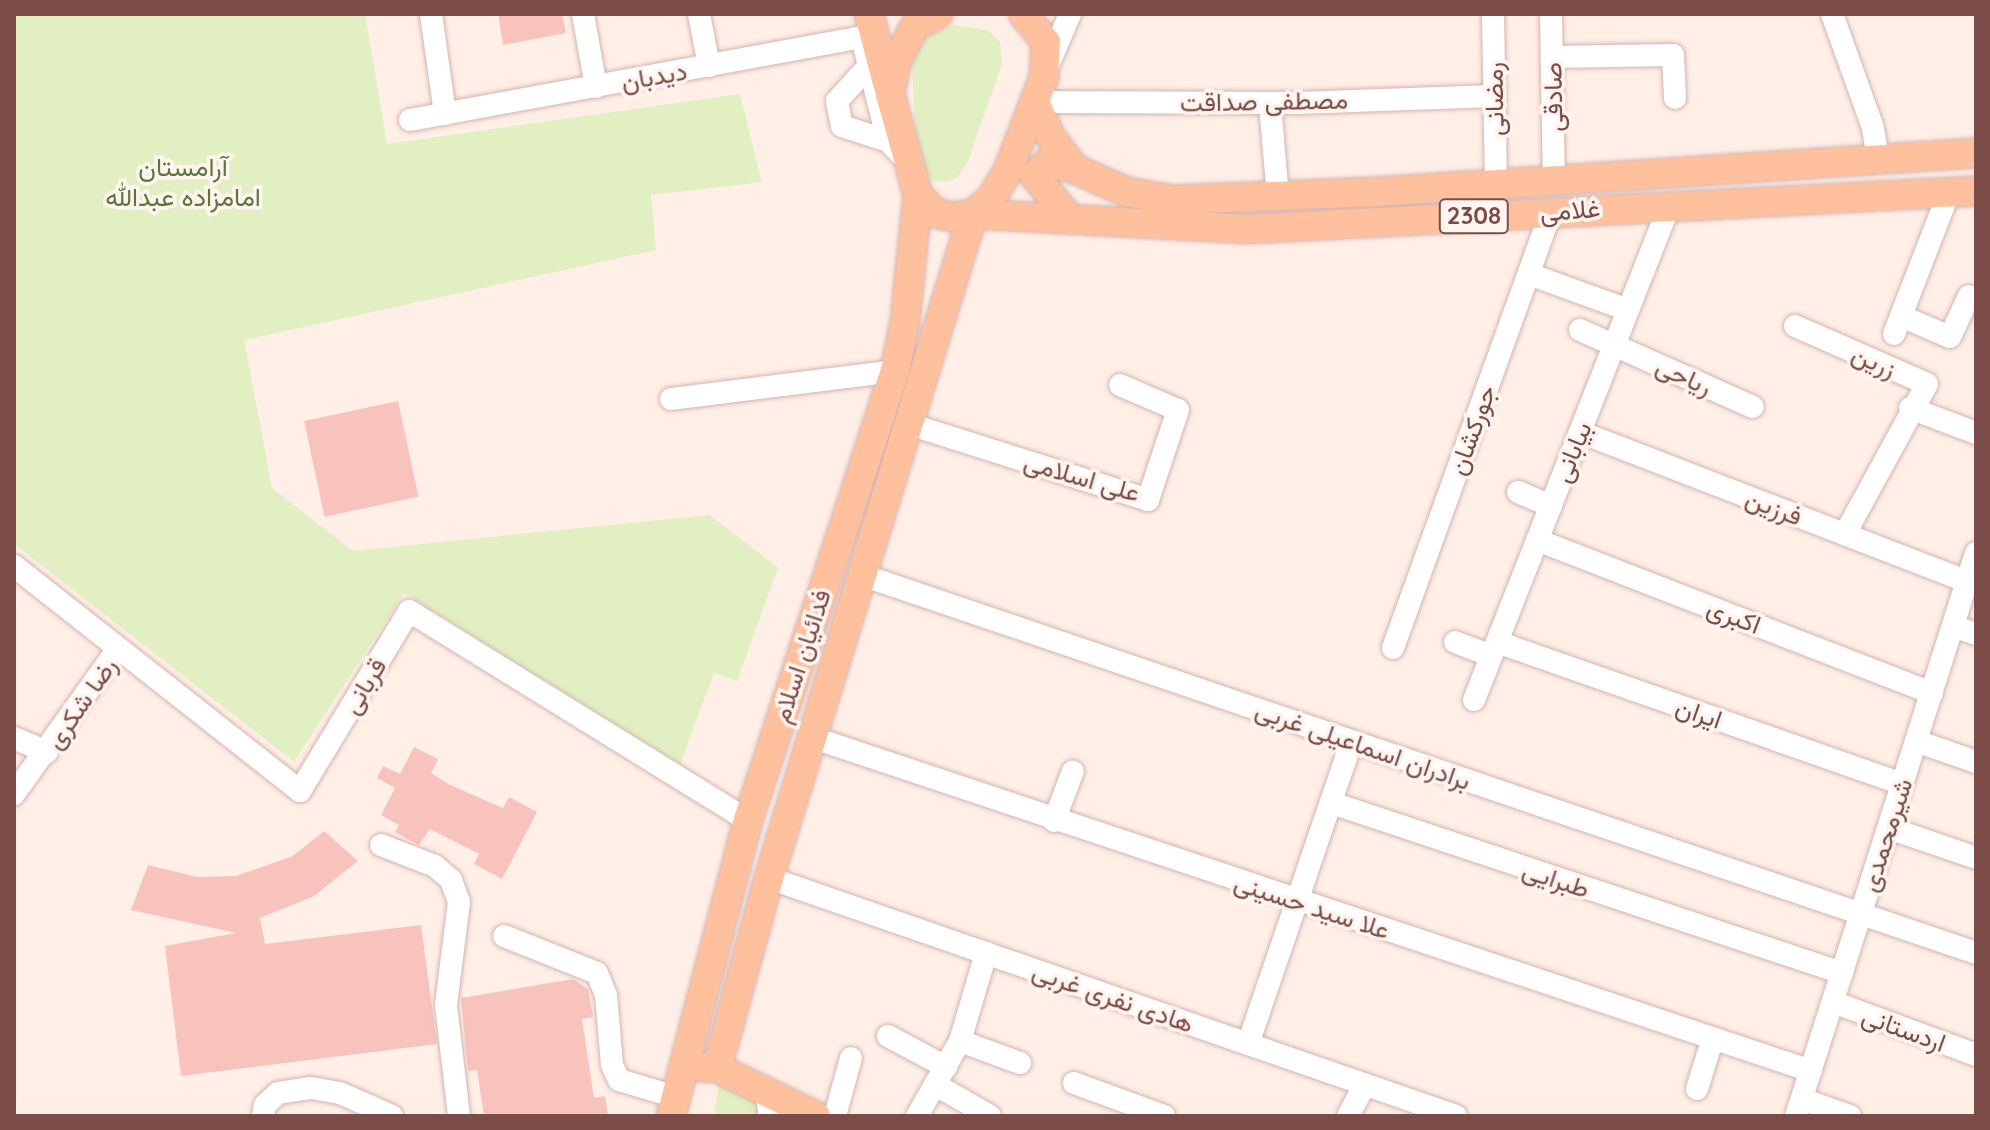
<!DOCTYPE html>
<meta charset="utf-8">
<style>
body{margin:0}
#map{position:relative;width:1990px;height:1130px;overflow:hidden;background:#ffefe7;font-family:Quicksand,Vazirmatn,sans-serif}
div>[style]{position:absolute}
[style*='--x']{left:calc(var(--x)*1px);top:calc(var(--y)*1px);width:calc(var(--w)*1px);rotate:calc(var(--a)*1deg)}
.green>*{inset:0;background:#e1efc3}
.building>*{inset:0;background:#f7c3bc;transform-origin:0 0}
.roads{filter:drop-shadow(0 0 2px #d5b4ae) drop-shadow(0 0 2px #d5b4ae)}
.minor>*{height:22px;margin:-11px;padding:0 11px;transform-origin:11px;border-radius:11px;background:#fff}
.major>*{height:28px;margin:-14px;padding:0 14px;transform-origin:14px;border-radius:14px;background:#ffc09e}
span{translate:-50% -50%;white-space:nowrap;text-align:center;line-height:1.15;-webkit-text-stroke:7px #fff5f0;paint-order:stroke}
.shield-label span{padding:2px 6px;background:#fff5f0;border:2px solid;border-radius:6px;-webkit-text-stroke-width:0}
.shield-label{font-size:24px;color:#7c4c48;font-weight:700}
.street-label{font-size:26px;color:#7c4c48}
.park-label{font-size:26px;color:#5c7739}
.frame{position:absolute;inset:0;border:16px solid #7c4c48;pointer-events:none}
</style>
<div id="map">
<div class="green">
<i style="clip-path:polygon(14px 14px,365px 14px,387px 144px,740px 94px,762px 182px,651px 195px,656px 250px,244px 340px,272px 488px,353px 551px,710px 515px,778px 568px,737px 681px,714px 673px,680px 764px,404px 593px,294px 762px,14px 544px)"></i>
<i style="clip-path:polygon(954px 25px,988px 30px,1000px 42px,1002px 64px,968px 161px,957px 178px,946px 182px,933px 181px,924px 169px,915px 130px,912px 62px,925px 37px)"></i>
<i style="clip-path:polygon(719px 1083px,763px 1104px,765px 1116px,714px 1116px)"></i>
</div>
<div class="building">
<i style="clip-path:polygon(498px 14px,562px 14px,566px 33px,503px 45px)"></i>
<i style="left:398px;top:401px;width:98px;height:96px;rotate:78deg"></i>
<i style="clip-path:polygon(414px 747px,438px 759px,431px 773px,450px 785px,503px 808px,509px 797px,537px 812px,502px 879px,474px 864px,479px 854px,430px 829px,419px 845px,395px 832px,399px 825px,381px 815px,395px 788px,377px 778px,383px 766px,400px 774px)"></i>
<i style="clip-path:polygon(324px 831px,358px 861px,314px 896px,260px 918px,265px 944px,421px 925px,437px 1044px,181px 1076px,165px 946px,236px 933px,131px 910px,148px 865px,197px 877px,236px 876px,293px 856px)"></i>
<i style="clip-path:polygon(573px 979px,588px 989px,593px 1017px,582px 1019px,594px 1098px,605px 1096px,608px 1116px,484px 1116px,477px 1070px,468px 1071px,461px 998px)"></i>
</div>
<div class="roads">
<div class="minor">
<i style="--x:431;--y:14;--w:101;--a:82"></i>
<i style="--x:583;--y:14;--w:74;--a:79.9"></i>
<i style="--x:699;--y:14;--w:53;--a:79.1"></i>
<i style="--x:1493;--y:14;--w:170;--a:89"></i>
<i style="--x:1551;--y:14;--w:165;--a:89"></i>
<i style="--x:1832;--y:14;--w:121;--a:70.2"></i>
<i style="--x:1873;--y:128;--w:30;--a:81"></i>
<i style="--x:862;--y:38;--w:106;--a:75.8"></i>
<i style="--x:888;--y:141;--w:28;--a:46"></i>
<i style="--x:1552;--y:57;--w:121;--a:-0.9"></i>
<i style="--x:1673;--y:55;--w:43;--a:87.3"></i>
<i style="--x:868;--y:67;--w:46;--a:132.4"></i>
<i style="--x:837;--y:101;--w:25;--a:79"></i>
<i style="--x:842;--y:126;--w:48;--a:18.1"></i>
<i style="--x:1047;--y:68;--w:59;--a:-66.9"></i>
<i style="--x:1035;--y:102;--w:261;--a:0.2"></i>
<i style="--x:1296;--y:103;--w:198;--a:-2"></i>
<i style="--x:1271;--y:116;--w:81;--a:85.1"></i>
<i style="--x:410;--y:120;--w:460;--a:-10.4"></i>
<i style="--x:1529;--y:274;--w:105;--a:20"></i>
<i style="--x:1901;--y:316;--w:53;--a:23.2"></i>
<i style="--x:1950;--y:337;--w:45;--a:-65.1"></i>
<i style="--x:1795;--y:326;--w:144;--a:23.7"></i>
<i style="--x:1927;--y:384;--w:171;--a:118.7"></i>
<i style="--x:1580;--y:330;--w:189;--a:24"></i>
<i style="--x:1894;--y:334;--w:152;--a:-68.8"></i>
<i style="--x:671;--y:399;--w:226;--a:-7.1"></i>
<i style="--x:1910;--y:408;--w:71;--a:20.7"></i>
<i style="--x:912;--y:425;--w:248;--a:17.6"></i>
<i style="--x:1148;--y:500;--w:95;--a:-71.6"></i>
<i style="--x:1178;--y:410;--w:63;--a:-156.7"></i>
<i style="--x:1580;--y:432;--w:415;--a:21.1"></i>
<i style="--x:1518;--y:492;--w:36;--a:23"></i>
<i style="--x:1537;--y:540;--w:424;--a:21.2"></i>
<i style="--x:14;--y:566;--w:364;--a:38.2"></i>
<i style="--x:300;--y:791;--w:210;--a:-58.8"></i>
<i style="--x:409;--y:611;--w:398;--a:31.7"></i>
<i style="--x:865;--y:576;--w:1173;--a:18.74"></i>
<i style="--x:1953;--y:626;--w:24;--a:19"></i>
<i style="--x:1455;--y:642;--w:39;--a:21"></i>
<i style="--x:1497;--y:642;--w:429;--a:19.3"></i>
<i style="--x:1393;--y:648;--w:464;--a:-70.1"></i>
<i style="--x:1474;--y:700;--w:533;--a:-68.44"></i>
<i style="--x:14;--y:738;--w:36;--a:23"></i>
<i style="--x:814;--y:738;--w:1051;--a:18.47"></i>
<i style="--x:1916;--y:741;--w:64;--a:19.3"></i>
<i style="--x:14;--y:794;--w:178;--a:-54.4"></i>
<i style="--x:1332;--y:803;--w:538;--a:18.43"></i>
<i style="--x:1054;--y:821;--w:53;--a:-69.2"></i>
<i style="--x:1889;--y:828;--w:92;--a:19"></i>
<i style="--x:381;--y:845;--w:58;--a:21.3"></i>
<i style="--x:435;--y:866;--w:21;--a:41"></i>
<i style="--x:451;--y:880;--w:23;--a:70"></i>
<i style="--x:459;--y:902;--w:104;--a:97.2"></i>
<i style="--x:446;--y:1005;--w:112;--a:83.3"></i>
<i style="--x:769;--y:878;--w:727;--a:19.11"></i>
<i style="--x:504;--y:936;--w:100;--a:21.7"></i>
<i style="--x:597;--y:973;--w:24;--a:68"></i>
<i style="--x:606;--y:995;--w:70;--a:85.1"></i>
<i style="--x:612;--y:1065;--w:17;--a:65"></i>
<i style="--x:619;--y:1080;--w:59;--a:16.6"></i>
<i style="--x:1833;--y:1002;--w:153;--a:20.3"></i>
<i style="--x:888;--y:1036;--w:66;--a:28.1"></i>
<i style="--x:960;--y:1041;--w:64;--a:20.1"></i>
<i style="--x:1248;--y:1044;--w:320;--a:-71.1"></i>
<i style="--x:1074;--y:1083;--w:96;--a:20.1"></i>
<i style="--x:936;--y:1085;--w:62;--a:29.9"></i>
<i style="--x:766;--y:1089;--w:27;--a:82"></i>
<i style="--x:1697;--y:1089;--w:53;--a:-72.6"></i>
<i style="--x:1802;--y:1099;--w:51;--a:19.5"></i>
<i style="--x:263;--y:1116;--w:11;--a:-80"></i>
<i style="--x:265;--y:1105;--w:18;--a:-43"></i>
<i style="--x:278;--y:1093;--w:33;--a:-9"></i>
<i style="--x:311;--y:1088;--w:29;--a:10"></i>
<i style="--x:340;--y:1093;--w:57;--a:23.9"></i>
<i style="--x:835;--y:1116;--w:60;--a:-74.6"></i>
<i style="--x:917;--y:1116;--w:86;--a:-60.2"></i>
<i style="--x:960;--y:1041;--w:92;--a:-73.5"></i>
<i style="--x:1348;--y:1116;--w:36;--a:-62"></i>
<i style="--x:1796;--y:1116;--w:591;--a:-72.27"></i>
</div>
<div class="major">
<i style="--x:869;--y:14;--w:75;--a:75.4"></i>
<i style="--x:938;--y:14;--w:26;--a:152"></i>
<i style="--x:915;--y:26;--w:38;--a:118"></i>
<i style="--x:897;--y:60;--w:35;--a:102"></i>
<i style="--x:890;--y:94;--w:105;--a:74.5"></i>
<i style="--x:918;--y:195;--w:25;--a:47"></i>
<i style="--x:935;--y:213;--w:18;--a:13"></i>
<i style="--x:953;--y:217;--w:20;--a:-9"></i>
<i style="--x:973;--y:214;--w:23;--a:-40"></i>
<i style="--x:991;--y:199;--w:33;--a:-59"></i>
<i style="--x:1008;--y:171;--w:101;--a:-69"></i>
<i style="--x:1044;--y:77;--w:35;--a:-87"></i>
<i style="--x:1046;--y:42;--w:36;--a:-129"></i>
<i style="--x:1035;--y:102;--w:37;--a:66"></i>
<i style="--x:1050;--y:136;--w:41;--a:52.9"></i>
<i style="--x:1075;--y:169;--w:57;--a:23.9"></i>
<i style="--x:1127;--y:192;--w:47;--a:9.9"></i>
<i style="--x:1173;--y:200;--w:202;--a:-2.3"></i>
<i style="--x:1375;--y:192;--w:602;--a:-3.71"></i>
<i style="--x:973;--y:214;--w:273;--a:3.1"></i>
<i style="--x:1246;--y:229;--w:731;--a:-2.98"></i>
<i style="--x:1069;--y:218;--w:54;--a:-129"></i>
<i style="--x:1035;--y:176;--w:19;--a:-47"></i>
<i style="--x:1048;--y:162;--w:28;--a:15"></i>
<i style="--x:700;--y:1067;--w:17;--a:3"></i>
<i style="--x:717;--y:1068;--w:110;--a:25.9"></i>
<i style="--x:717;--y:1068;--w:197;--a:-74.7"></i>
<i style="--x:769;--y:878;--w:695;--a:-72.92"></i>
<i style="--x:671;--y:1116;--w:306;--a:-75.4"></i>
<i style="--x:748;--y:820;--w:472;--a:-71.9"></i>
<i style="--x:895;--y:371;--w:50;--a:-78.5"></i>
<i style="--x:905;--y:322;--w:128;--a:-84.2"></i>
</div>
</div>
<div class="shield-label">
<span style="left:1474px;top:216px">2308</span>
</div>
<div class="street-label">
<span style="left:654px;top:76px;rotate:-10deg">دیدبان</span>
<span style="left:1553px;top:97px;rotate:-91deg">صادقی</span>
<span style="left:1494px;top:99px;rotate:-91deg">رمضانی</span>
<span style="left:1264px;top:101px;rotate:-1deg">مصطفی صداقت</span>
<span style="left:1570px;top:210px;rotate:-4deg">غلامی</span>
<span style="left:1874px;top:361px;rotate:24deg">زرین</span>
<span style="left:1684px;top:376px;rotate:24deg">ریاحی</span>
<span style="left:1472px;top:430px;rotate:-70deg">جورکشان</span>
<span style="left:1572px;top:452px;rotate:-68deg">بیابانی</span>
<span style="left:1082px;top:477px;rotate:16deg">علی اسلامی</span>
<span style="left:1774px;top:507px;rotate:21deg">فرزین</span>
<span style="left:1734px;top:616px;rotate:21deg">اکبری</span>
<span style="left:801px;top:656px;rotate:-72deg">فدائیان اسلام</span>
<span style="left:364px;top:686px;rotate:-59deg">قربانی</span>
<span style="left:81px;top:703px;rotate:-55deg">رضا شکری</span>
<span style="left:1699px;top:713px;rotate:19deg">ایران</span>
<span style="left:1363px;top:745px;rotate:19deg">برادران اسماعیلی غربی</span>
<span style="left:1886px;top:835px;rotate:-72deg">شیرمحمدی</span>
<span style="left:1556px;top:879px;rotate:18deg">طبرایی</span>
<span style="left:1312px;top:906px;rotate:18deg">علا سید حسینی</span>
<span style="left:1113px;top:997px;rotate:19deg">هادی نفری غربی</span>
<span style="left:1904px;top:1029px;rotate:20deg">اردستانی</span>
</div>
<div class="park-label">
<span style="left:183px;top:182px">آرامستان<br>امامزاده عبدالله</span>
</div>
<div class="frame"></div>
</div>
